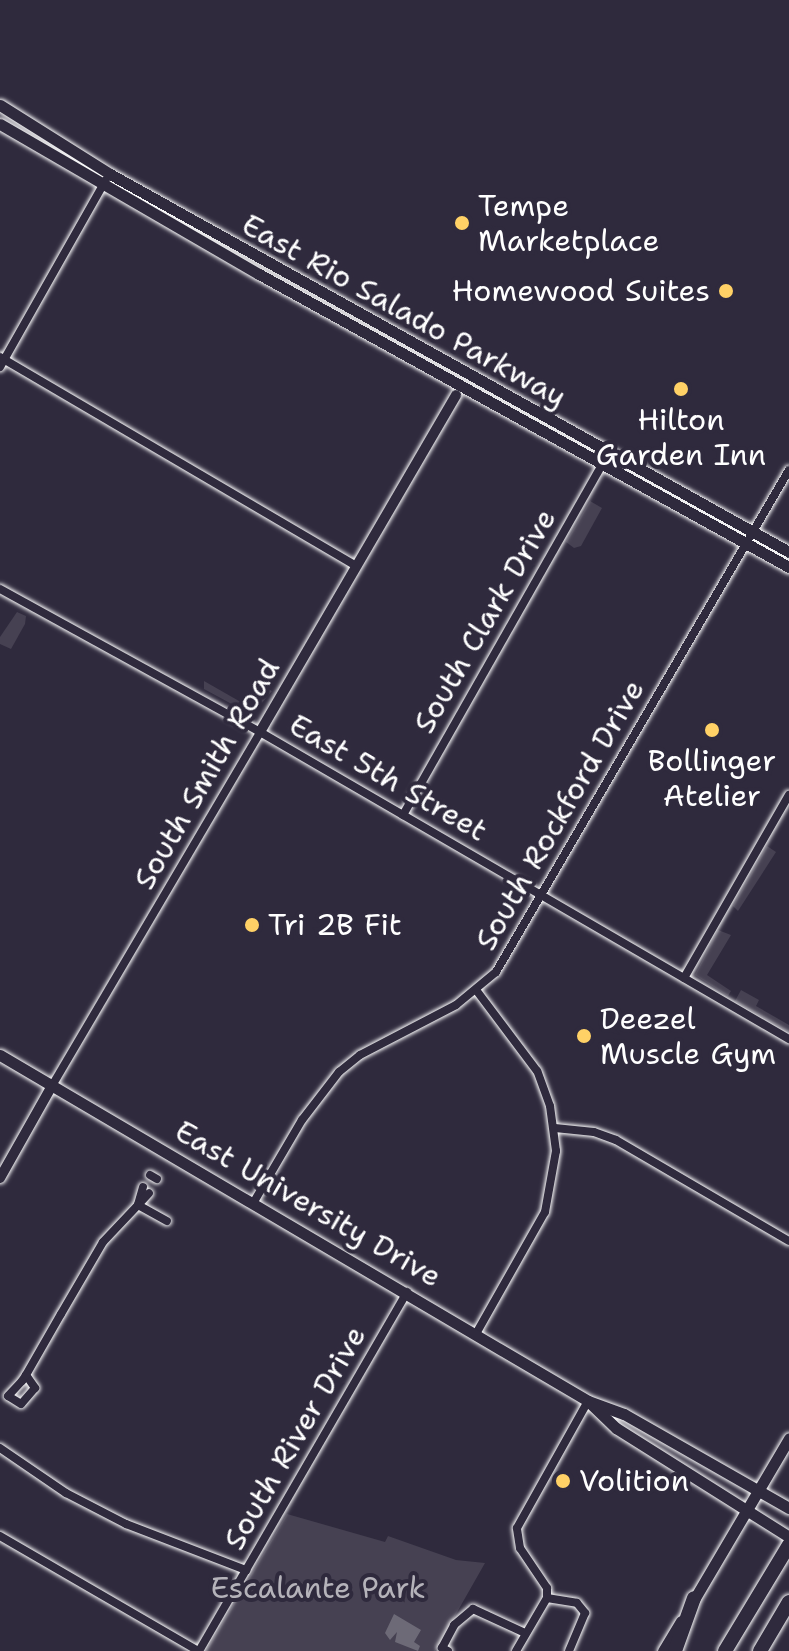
<!DOCTYPE html>
<style>
body{margin:0}
#map{position:relative;width:789px;height:1651px;overflow:hidden;background:#2f2a3d;font-family:"Shantell Sans",sans-serif}
div>[style]{position:absolute}
[style*='--x']{left:calc(var(--x)*1px);top:calc(var(--y)*1px);width:calc(var(--w)*1px);rotate:calc(var(--a)*1deg)}
.green>*{inset:0;background:#464152}
.water>*{inset:0;background:#6d6a77}
.roads{filter:drop-shadow(0 0 2px #fff) drop-shadow(0 0 2px #fff)}
.minor>*{height:8px;margin:-4px;padding:0 4px;transform-origin:4px;border-radius:4px;background:#2f2a3d}
.tertiary>*{height:10px;margin:-5px;padding:0 5px;transform-origin:5px;border-radius:5px;background:#2f2a3d}
.secondary>*{height:11px;margin:-5.5px;padding:0 5.5px;transform-origin:5.5px;border-radius:5.5px;background:#2f2a3d}
.motorway>*{height:14px;margin:-7px;padding:0 7px;transform-origin:7px;border-radius:7px;background:#2f2a3d}
.dots>*{width:22px;height:22px;translate:-50% -50%;box-sizing:border-box;border:4px solid #2f2a3d;border-radius:50%}
span{translate:-50% -50%;white-space:nowrap;text-align:center;line-height:1.15;-webkit-text-stroke:8px #2f2a3d;paint-order:stroke}
.poi-label{font-size:30px;color:#fff}
.left{translate:0 -50%;text-align:left}
.right{translate:-100% -50%;text-align:right}
.street-label{font-size:30px;color:#fff}
.park-label{font-size:30px;color:#b5b3ba}
</style>
<div id="map">
<div class="green">
<i style="clip-path:polygon(590px 501px,602px 508px,581px 546px,574px 548px,566px 542px)"></i>
<i style="clip-path:polygon(17px 612px,26px 616px,25px 624px,11px 649px,0 644px,0 637px)"></i>
<i style="clip-path:polygon(204px 681px,253px 709px,266px 688px,272px 691px,252px 715px,204px 689px)"></i>
<i style="clip-path:polygon(767px 846px,776px 852px,738px 911px,733px 906px)"></i>
<i style="clip-path:polygon(718px 930px,731px 935px,707px 975px,731px 991px,728px 996px,695px 975px)"></i>
<i style="clip-path:polygon(741px 990px,759px 1000px,756px 1006px,789px 1025px,789px 1032px,735px 1001px)"></i>
<i style="clip-path:polygon(287px 1514px,385px 1542px,388px 1536px,456px 1560px,485px 1563px,435px 1651px,206px 1651px)"></i>
</div>
<div class="water">
<i style="clip-path:polygon(394px 1614px,421px 1630px,414px 1642px,420px 1646px,418px 1651px,395px 1642px,397px 1632px,390px 1640px,385px 1633px)"></i>
</div>
<div class="roads">
<div class="minor">
<i style="--x:0;--y:357;--w:413;--a:30.4"></i>
<i style="--x:0;--y:367;--w:215;--a:-60.5"></i>
<i style="--x:0;--y:589;--w:297;--a:28.8"></i>
<i style="--x:260;--y:732;--w:612;--a:30.13"></i>
<i style="--x:403;--y:815;--w:417;--a:-60.4"></i>
<i style="--x:684;--y:978;--w:211;--a:-60.2"></i>
<i style="--x:53;--y:1084;--w:408;--a:-59.5"></i>
<i style="--x:555;--y:1128;--w:39;--a:6"></i>
<i style="--x:594;--y:1132;--w:23;--a:20"></i>
<i style="--x:616;--y:1140;--w:200;--a:30.3"></i>
<i style="--x:150;--y:1175;--w:8;--a:30"></i>
<i style="--x:143;--y:1187;--w:19;--a:106"></i>
<i style="--x:138;--y:1205;--w:16;--a:-47"></i>
<i style="--x:255;--y:1200;--w:93;--a:-59.6"></i>
<i style="--x:302;--y:1120;--w:61;--a:-52.4"></i>
<i style="--x:339;--y:1072;--w:27;--a:-39"></i>
<i style="--x:360;--y:1055;--w:108;--a:-27.5"></i>
<i style="--x:456;--y:1005;--w:52;--a:-39.5"></i>
<i style="--x:496;--y:972;--w:581;--a:-59.73"></i>
<i style="--x:477;--y:1332;--w:138;--a:-60.5"></i>
<i style="--x:545;--y:1212;--w:62;--a:-79.8"></i>
<i style="--x:556;--y:1151;--w:45;--a:-97.6"></i>
<i style="--x:550;--y:1106;--w:37;--a:-110"></i>
<i style="--x:537;--y:1071;--w:100;--a:-126.9"></i>
<i style="--x:26;--y:1375;--w:16;--a:55"></i>
<i style="--x:35;--y:1388;--w:21;--a:131"></i>
<i style="--x:21;--y:1404;--w:15;--a:-148"></i>
<i style="--x:8;--y:1396;--w:21;--a:-47"></i>
<i style="--x:22;--y:1381;--w:7;--a:-56"></i>
<i style="--x:26;--y:1375;--w:70;--a:-60.2"></i>
<i style="--x:61;--y:1314;--w:83;--a:-59.7"></i>
<i style="--x:103;--y:1242;--w:51;--a:-46.6"></i>
<i style="--x:138;--y:1205;--w:33;--a:29"></i>
<i style="--x:0;--y:1448;--w:80;--a:34.3"></i>
<i style="--x:66;--y:1493;--w:68;--a:27.3"></i>
<i style="--x:126;--y:1524;--w:129;--a:21"></i>
<i style="--x:0;--y:1536;--w:229;--a:30.1"></i>
<i style="--x:547;--y:1598;--w:30;--a:9"></i>
<i style="--x:577;--y:1603;--w:13;--a:51"></i>
<i style="--x:585;--y:1613;--w:41;--a:112.8"></i>
<i style="--x:199;--y:1651;--w:415;--a:-59.9"></i>
<i style="--x:448;--y:1651;--w:7;--a:-153"></i>
<i style="--x:442;--y:1648;--w:26;--a:-62"></i>
<i style="--x:454;--y:1625;--w:25;--a:-40"></i>
<i style="--x:473;--y:1609;--w:57;--a:24.8"></i>
<i style="--x:516;--y:1651;--w:61;--a:-59.7"></i>
<i style="--x:547;--y:1598;--w:10;--a:-90"></i>
<i style="--x:547;--y:1588;--w:48;--a:-124"></i>
<i style="--x:520;--y:1548;--w:20;--a:-99"></i>
<i style="--x:517;--y:1528;--w:145;--a:-60.8"></i>
</div>
<div class="tertiary">
<i style="--x:260;--y:732;--w:390;--a:-59.8"></i>
<i style="--x:0;--y:1178;--w:108;--a:-60.6"></i>
</div>
<div class="secondary">
<i style="--x:0;--y:105;--w:130;--a:32.1"></i>
<i style="--x:110;--y:174;--w:777;--a:29.1"></i>
<i style="--x:0;--y:124;--w:299;--a:30.1"></i>
<i style="--x:259;--y:274;--w:606;--a:28.94"></i>
<i style="--x:0;--y:1055;--w:682;--a:30.47"></i>
<i style="--x:588;--y:1401;--w:38;--a:20"></i>
<i style="--x:624;--y:1414;--w:190;--a:29.7"></i>
<i style="--x:591;--y:1404;--w:35;--a:44"></i>
<i style="--x:616;--y:1428;--w:204;--a:32.2"></i>
<i style="--x:692;--y:1603;--w:191;--a:-59.5"></i>
<i style="--x:663;--y:1651;--w:35;--a:-59"></i>
</div>
<div class="motorway">
<i style="--x:675;--y:1651;--w:56;--a:-70.3"></i>
<i style="--x:725;--y:1651;--w:124;--a:-58.9"></i>
<i style="--x:760;--y:1651;--w:57;--a:-59.4"></i>
</div>
</div>
<div class="dots">
<i style="left:462px;top:223px;background:#ffd166"></i>
<i style="left:726px;top:291px;background:#ffd166"></i>
<i style="left:681px;top:389px;background:#ffd166"></i>
<i style="left:712px;top:730px;background:#ffd166"></i>
<i style="left:252px;top:925px;background:#ffd166"></i>
<i style="left:584px;top:1036px;background:#ffd166"></i>
<i style="left:563px;top:1481px;background:#ffd166"></i>
</div>
<div class="poi-label">
<span class="left" style="left:478px;top:223px">Tempe<br>Marketplace</span>
<span class="right" style="left:710px;top:291px">Homewood Suites</span>
<span style="left:681px;top:437px">Hilton<br>Garden Inn</span>
<span style="left:712px;top:778px">Bollinger<br>Atelier</span>
<span class="left" style="left:268px;top:925px">Tri 2B Fit</span>
<span class="left" style="left:600px;top:1036px">Deezel<br>Muscle Gym</span>
<span class="left" style="left:579px;top:1481px">Volition</span>
</div>
<div class="street-label">
<span style="left:404px;top:311px;rotate:29deg">East Rio Salado Parkway</span>
<span style="left:485px;top:621px;rotate:-60deg">South Clark Drive</span>
<span style="left:207px;top:774px;rotate:-60deg">South Smith Road</span>
<span style="left:388px;top:778px;rotate:30deg">East 5th Street</span>
<span style="left:560px;top:815px;rotate:-60deg">South Rockford Drive</span>
<span style="left:308px;top:1204px;rotate:30deg">East University Drive</span>
<span style="left:295px;top:1438px;rotate:-60deg">South River Drive</span>
</div>
<div class="park-label">
<span style="left:318px;top:1588px">Escalante Park</span>
</div>
</div>
